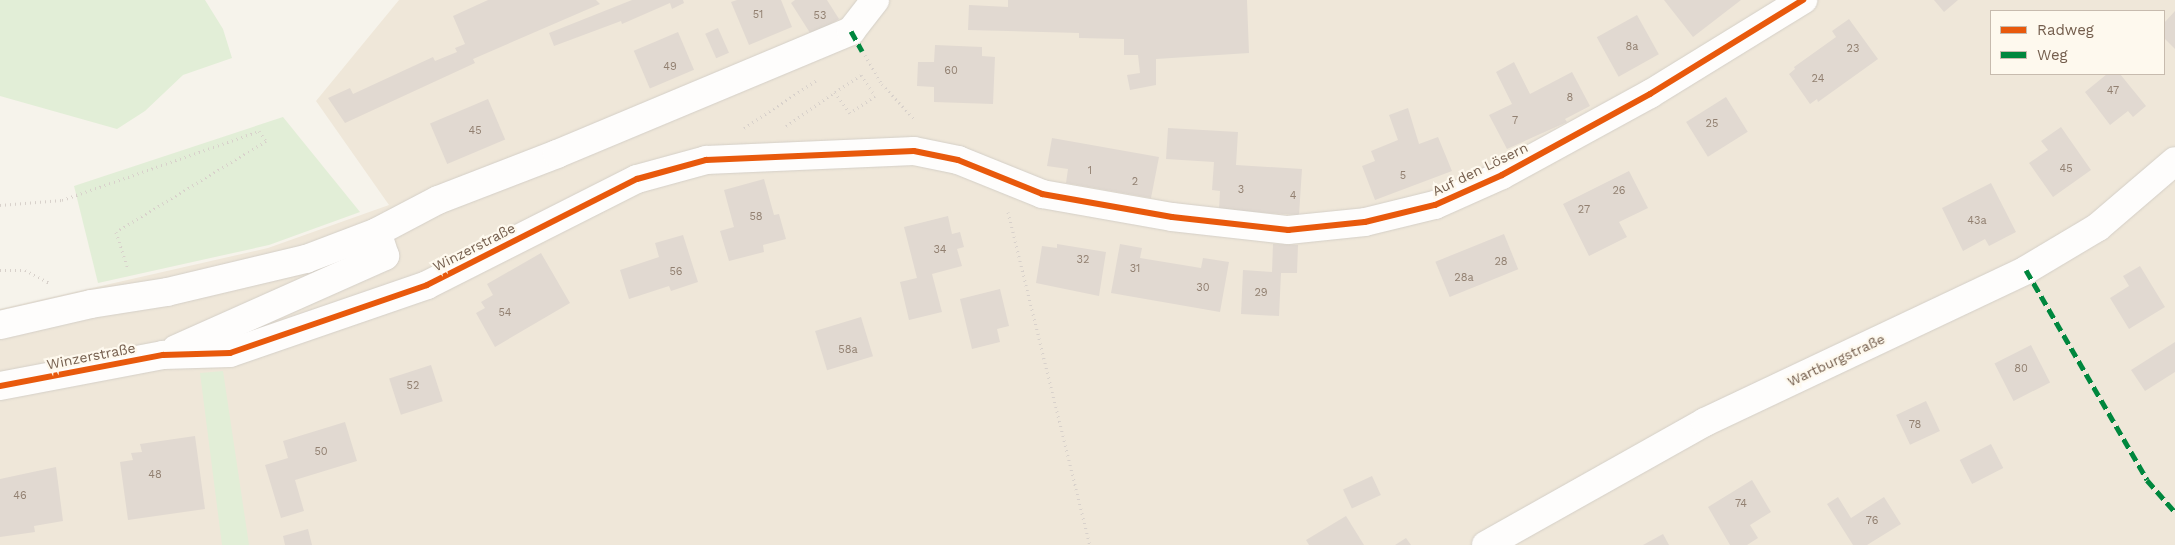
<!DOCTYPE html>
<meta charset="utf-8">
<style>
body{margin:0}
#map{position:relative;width:2175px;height:545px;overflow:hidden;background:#f6f3eb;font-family:"Work Sans",sans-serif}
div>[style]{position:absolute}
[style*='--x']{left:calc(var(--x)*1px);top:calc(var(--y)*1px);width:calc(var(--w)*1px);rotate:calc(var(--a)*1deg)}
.residential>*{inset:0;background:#efe7d9}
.green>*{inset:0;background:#e2eed7}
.building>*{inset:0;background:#e1d9d1;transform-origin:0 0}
.path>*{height:3px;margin-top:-1.5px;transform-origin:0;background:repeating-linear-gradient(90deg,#d8d1cb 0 1px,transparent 0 5px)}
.roads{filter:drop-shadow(0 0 1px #d4cfc7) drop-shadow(0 0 1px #d4cfc7)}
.street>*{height:28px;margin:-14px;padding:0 14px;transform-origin:14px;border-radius:14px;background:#fefdfc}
.secondary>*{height:28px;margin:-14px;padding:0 14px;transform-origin:14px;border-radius:14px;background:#fefdfc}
.quiet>*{height:5px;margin-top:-2.5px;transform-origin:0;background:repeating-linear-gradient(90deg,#00873e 0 10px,transparent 0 15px)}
.cycleway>*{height:6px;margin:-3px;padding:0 3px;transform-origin:3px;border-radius:3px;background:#e8590c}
span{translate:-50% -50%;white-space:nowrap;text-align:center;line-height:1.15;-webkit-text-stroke:4.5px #fef9ee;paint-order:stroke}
.number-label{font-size:11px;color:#928071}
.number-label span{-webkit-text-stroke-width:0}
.street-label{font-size:14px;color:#745e4d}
.legend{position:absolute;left:1990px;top:10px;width:175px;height:65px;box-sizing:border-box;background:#fef9ee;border:1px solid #c7bbae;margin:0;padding:6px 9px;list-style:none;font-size:15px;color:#745e4d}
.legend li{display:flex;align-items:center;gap:10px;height:25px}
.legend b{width:25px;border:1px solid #c7bbae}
</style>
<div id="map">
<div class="residential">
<i style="clip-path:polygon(evenodd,399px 0,2175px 0,2175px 545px,0 545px,0 309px,268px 248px,389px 205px,316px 101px,399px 0,1991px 11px,2164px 11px,2164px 74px,1991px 74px,1991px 11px)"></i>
</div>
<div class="green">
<i style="clip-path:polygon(0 0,205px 0,223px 29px,232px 58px,183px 75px,145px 111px,117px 129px,0 96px)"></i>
<i style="clip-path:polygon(283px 117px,360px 212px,269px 245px,98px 283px,74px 186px)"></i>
<i style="clip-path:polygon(223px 371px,249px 545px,222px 545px,200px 373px)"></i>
</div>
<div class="building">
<i style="clip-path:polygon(488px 0,596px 0,600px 4px,473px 59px,475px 63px,345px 123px,328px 98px,350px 88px,353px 94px,433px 57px,435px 61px,457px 52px,455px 48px,465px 44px,453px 16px)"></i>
<i style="clip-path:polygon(632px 0,683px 0,684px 3px,672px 9px,670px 3px,622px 24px,621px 21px,554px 46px,549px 33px)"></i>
<i style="clip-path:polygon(737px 0,781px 0,792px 27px,749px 45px,731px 2px)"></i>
<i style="clip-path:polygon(795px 0,827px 0,839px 19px,812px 36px,791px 3px)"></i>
<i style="clip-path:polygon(1008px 0,1247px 0,1249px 53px,1156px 59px,1156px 85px,1130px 90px,1127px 75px,1140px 73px,1138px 55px,1124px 55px,1124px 39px,1079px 38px,1079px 33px,968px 30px,969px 5px,1008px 7px)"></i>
<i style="clip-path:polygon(1664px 0,1741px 0,1693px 37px)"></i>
<i style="clip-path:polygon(1934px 0,1958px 0,1944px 12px)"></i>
<i style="clip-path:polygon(2175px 11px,2175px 49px,2164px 38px,2164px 23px)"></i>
<i style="left:1637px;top:15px;width:45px;height:46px;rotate:61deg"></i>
<i style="clip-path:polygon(1849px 19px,1878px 59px,1818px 102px,1817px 99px,1810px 104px,1789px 74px,1795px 69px,1794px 67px,1836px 37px,1832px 31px)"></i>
<i style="left:718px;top:28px;width:27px;height:14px;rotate:66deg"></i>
<i style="left:678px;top:32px;width:41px;height:48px;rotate:67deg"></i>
<i style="clip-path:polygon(935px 45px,982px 47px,982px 56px,995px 57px,993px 104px,934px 102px,934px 87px,917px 86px,918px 62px,934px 62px)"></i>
<i style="clip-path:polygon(1514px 62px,1530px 94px,1572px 72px,1590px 106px,1565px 119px,1567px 122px,1507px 149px,1489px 115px,1512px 104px,1496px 72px)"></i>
<i style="clip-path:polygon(2107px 74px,2120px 74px,2146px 106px,2133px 117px,2128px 111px,2110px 125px,2085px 92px)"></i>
<i style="left:1726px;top:97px;width:41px;height:47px;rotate:58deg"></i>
<i style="left:488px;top:99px;width:44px;height:63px;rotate:67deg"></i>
<i style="clip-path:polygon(1408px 108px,1419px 144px,1438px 137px,1452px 171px,1375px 200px,1362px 166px,1375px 161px,1371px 151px,1398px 140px,1389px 115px)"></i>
<i style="clip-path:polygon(2061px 127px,2091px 170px,2053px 197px,2029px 163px,2048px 150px,2041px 141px)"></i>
<i style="clip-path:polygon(1168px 128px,1238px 132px,1236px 165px,1302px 169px,1299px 215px,1219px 210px,1220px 191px,1212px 190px,1214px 162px,1166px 159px)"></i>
<i style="clip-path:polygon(1052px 138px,1159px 157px,1151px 198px,1066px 183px,1068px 169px,1047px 166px)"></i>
<i style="clip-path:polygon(1629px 171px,1648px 208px,1619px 222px,1627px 237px,1589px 256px,1563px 204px)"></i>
<i style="clip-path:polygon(764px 179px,774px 215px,779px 214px,786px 239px,763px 245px,764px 252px,729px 261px,720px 231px,734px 227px,724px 190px)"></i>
<i style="clip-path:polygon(1991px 183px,2016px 232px,1989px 246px,1985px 239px,1963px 251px,1942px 208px)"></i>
<i style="clip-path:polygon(948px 216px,952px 234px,960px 232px,964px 247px,957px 249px,962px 266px,932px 274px,942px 312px,909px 320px,900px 282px,917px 278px,904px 227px)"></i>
<i style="left:1504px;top:234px;width:38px;height:74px;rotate:68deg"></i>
<i style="clip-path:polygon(683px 235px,698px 282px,671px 291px,669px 286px,629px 299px,620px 270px,659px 257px,655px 243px)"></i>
<i style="clip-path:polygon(1057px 244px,1106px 252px,1099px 296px,1036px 283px,1042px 246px,1057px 248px)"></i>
<i style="clip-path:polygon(1120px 244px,1142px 248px,1140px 258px,1201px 268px,1203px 258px,1229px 262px,1220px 312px,1111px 293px)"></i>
<i style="clip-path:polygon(1273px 244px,1298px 245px,1297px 273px,1281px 273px,1279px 316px,1241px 314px,1243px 270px,1272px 272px)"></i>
<i style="clip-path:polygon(541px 253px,570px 303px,495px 347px,476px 313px,485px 308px,481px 302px,493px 295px,487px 284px)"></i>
<i style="clip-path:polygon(2140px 266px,2165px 307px,2129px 329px,2110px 298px,2129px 286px,2123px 276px)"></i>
<i style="clip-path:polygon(1000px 289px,1009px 326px,997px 329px,1000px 342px,972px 349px,960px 299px)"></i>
<i style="left:861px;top:317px;width:41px;height:48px;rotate:73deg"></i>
<i style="clip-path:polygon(2175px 342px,2175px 372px,2145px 391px,2131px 370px)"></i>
<i style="left:2031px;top:345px;width:42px;height:41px;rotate:63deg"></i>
<i style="left:431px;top:365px;width:38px;height:44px;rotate:72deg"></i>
<i style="left:1926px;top:401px;width:33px;height:33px;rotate:65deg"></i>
<i style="clip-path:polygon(345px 422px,357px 461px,295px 480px,304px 511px,281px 518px,265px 465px,288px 458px,283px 441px)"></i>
<i style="clip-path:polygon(195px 436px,205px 509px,128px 520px,120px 462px,133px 460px,131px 453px,142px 452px,140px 444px)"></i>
<i style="left:1991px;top:444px;width:27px;height:35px;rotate:63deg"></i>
<i style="clip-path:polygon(56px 467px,63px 521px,34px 526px,35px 532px,0 537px,0 479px)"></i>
<i style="left:1372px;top:476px;width:21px;height:32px;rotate:65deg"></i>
<i style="clip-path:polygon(1752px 480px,1771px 512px,1750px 525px,1758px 538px,1747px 545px,1730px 545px,1708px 507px)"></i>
<i style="clip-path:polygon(1838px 497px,1851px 518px,1884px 497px,1901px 524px,1867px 545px,1853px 545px,1827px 504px)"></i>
<i style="clip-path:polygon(1346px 516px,1364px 545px,1309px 545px,1306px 540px)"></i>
<i style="clip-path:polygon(308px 529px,312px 545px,285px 545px,283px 536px)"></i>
<i style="clip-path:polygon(1663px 534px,1669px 545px,1643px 545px)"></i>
<i style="clip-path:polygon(1406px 538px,1411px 545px,1395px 545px)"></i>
</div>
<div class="path">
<i style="--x:865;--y:55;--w:34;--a:60"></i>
<i style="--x:882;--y:84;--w:50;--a:47.4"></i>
<i style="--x:786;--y:126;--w:60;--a:-34.8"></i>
<i style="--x:835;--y:92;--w:31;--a:-33"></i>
<i style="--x:861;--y:75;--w:25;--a:56"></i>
<i style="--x:875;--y:96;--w:30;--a:146"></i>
<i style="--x:850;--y:113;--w:26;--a:-126"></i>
<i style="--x:744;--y:128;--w:89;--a:-33.5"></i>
<i style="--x:0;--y:205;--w:62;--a:-4.6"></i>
<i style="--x:62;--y:200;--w:209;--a:-19.3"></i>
<i style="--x:259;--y:131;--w:12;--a:55"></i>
<i style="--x:266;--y:141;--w:175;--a:148.8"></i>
<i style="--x:116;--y:232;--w:39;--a:72"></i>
<i style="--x:1008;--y:212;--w:343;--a:76.2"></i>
<i style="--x:0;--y:270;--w:25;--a:0"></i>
<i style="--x:25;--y:270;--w:27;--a:28"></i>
</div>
<div class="roads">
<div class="street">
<i style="--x:176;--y:349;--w:229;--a:-24"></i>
<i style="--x:385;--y:256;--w:25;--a:-108"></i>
<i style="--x:0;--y:386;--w:166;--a:-10.8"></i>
<i style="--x:163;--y:355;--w:67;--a:-1.7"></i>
<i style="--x:230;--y:353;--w:208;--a:-19"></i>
<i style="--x:427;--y:285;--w:235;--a:-26.8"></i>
<i style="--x:637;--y:179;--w:72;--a:-15.4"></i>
<i style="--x:706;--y:160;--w:208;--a:-2.5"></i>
<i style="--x:914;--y:151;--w:45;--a:11.6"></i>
<i style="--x:958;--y:160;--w:91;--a:22"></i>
<i style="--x:1042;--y:194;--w:132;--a:10"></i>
<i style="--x:1172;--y:217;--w:117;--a:6.4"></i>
<i style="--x:1288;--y:230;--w:77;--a:-5.9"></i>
<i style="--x:1365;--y:222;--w:72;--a:-13.7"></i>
<i style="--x:1435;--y:205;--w:73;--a:-24.1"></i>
<i style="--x:1502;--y:175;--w:169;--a:-28.7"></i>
<i style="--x:1650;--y:94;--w:180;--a:-31.6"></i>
<i style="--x:1486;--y:545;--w:251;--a:-29.3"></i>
<i style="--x:1705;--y:422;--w:355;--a:-25.3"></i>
<i style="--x:2026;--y:270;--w:84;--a:-30.8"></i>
<i style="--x:2098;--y:227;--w:101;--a:-40.6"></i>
</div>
<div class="secondary">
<i style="--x:0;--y:325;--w:93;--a:-13"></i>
<i style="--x:91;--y:304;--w:77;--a:-9"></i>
<i style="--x:167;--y:292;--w:143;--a:-13.4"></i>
<i style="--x:306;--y:259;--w:76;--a:-20.8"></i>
<i style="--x:377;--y:232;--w:69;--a:-27.7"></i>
<i style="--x:438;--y:200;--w:128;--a:-21.1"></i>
<i style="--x:557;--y:154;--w:319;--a:-22.7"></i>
<i style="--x:851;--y:31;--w:39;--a:-52"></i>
</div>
</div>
<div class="quiet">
<i style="--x:851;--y:31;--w:23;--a:61"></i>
<i style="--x:2026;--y:270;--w:242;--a:60"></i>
<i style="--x:2147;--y:480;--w:43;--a:48.8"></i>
</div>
<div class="cycleway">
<i style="--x:0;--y:386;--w:166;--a:-10.8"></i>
<i style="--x:163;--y:355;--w:67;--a:-1.7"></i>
<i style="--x:230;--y:353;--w:208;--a:-19"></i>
<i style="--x:427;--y:285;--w:235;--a:-26.8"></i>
<i style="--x:637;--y:179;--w:72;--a:-15.4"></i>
<i style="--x:706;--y:160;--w:208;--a:-2.5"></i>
<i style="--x:914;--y:151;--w:45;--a:11.6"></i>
<i style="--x:958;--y:160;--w:91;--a:22"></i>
<i style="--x:1042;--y:194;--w:132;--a:10"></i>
<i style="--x:1172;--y:217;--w:117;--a:6.4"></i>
<i style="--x:1288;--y:230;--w:77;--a:-5.9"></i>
<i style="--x:1365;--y:222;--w:72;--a:-13.7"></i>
<i style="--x:1435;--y:205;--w:73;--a:-24.1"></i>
<i style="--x:1502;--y:175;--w:169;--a:-28.7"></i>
<i style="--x:1650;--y:94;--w:180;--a:-31.6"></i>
</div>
<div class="number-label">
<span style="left:758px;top:15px">51</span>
<span style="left:820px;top:16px">53</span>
<span style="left:1632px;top:47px">8a</span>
<span style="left:1853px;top:49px">23</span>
<span style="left:670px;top:67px">49</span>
<span style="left:951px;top:71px">60</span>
<span style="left:1818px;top:79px">24</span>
<span style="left:2113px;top:91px">47</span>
<span style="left:1570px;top:98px">8</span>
<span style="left:1515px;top:121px">7</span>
<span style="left:1712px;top:124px">25</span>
<span style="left:475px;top:131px">45</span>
<span style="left:2066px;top:169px">45</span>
<span style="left:1090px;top:171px">1</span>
<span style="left:1403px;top:176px">5</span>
<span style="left:1135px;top:182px">2</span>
<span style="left:1241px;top:190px">3</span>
<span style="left:1619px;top:191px">26</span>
<span style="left:1293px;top:196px">4</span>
<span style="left:1584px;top:210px">27</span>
<span style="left:756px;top:217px">58</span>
<span style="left:1977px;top:221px">43a</span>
<span style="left:940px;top:250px">34</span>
<span style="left:1083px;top:260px">32</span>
<span style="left:1501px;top:262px">28</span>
<span style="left:1135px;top:269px">31</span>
<span style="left:676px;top:272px">56</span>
<span style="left:1464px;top:278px">28a</span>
<span style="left:1203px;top:288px">30</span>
<span style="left:1261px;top:293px">29</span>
<span style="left:505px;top:313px">54</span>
<span style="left:848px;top:350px">58a</span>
<span style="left:2021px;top:369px">80</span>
<span style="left:413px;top:386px">52</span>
<span style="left:1915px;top:425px">78</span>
<span style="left:321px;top:452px">50</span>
<span style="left:155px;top:475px">48</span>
<span style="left:20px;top:496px">46</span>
<span style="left:1741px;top:504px">74</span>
<span style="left:1872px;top:521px">76</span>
</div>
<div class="street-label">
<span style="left:1480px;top:169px;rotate:-26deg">Auf den Lösern</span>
<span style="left:474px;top:247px;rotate:-27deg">Winzerstraße</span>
<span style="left:91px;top:356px;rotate:-11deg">Winzerstraße</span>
<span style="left:1836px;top:360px;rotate:-25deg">Wartburgstraße</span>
</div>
<ul class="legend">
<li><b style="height:6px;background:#e8590c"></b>Radweg</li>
<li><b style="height:6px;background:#00873e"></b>Weg</li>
</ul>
</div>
